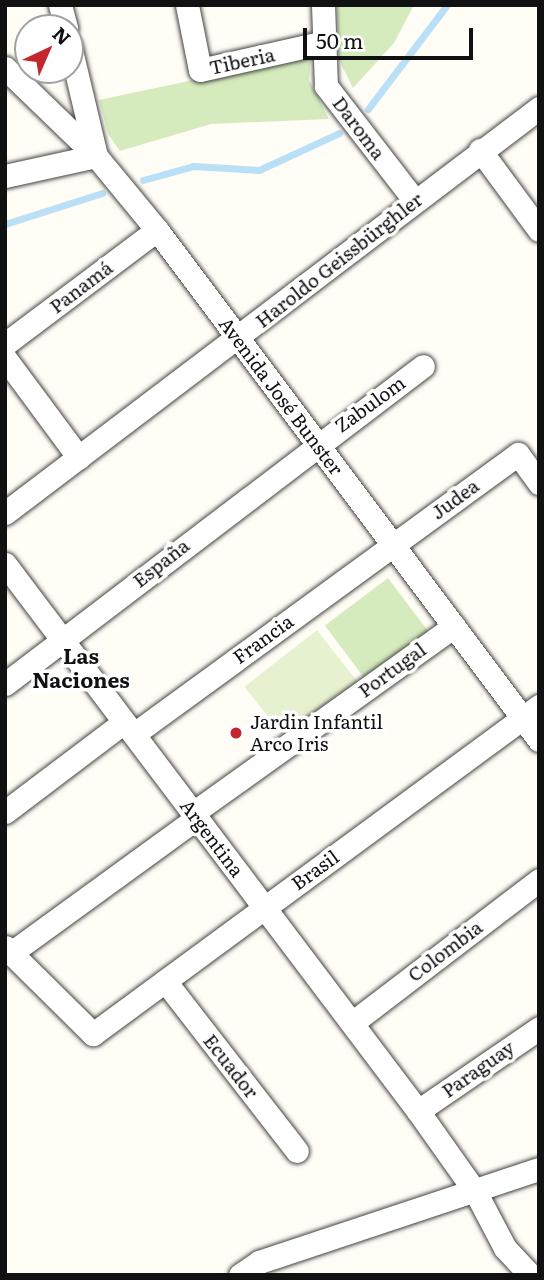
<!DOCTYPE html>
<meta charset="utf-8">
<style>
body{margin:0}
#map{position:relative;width:544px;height:1280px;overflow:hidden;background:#fffdf5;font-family:Literata,serif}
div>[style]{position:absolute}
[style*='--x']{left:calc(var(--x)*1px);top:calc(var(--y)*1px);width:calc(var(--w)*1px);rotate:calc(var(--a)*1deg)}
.green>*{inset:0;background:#d5ebbd;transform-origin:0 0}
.pitch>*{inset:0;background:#e6f2cf;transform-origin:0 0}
.stream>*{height:7px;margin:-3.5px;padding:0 3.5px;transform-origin:3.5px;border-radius:3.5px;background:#b9e0f7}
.roads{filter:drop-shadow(0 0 2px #444) drop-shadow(0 0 2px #444)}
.minor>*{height:23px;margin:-11.5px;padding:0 11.5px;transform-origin:11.5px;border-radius:11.5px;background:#fff}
.dots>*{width:19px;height:19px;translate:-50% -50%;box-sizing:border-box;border:4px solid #fff;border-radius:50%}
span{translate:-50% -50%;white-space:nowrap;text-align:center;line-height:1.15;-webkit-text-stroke:7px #fff;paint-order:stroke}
.street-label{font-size:19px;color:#111}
.poi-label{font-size:19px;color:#111}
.left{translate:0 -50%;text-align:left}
.neighbourhood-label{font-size:21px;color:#111;font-weight:700}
.frame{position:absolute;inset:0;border:7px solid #111;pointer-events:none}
.north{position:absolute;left:14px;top:14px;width:70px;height:70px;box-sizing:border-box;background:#fff;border:2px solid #a0a0a0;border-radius:50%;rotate:44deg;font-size:19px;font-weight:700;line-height:28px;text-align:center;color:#111}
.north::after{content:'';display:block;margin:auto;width:24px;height:32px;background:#c4262e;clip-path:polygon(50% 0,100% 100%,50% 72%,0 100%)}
.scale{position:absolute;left:303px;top:28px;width:170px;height:32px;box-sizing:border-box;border:4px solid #111;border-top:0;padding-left:9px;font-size:21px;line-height:24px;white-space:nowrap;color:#111;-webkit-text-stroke:5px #fff;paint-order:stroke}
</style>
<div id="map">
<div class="green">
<i style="clip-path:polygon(337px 5px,414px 5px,394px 43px,353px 88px,339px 60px)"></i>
<i style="clip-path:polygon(311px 55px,309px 80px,329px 119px,211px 124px,120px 151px,108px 134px,99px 100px)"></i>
<i style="left:388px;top:578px;width:70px;height:79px;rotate:53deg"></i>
</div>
<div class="pitch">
<i style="left:317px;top:630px;width:70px;height:92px;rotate:52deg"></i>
</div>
<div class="stream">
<i style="--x:368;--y:109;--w:131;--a:-52.8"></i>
<i style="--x:143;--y:180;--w:52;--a:-15.6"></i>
<i style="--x:193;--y:166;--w:66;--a:3.5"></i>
<i style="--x:259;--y:170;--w:88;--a:-24.8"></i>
<i style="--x:5;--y:224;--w:102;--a:-17.7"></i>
</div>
<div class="roads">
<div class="minor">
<i style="--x:60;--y:5;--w:24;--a:75"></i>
<i style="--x:187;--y:5;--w:66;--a:78.7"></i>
<i style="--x:200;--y:70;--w:128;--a:-12.6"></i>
<i style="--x:323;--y:5;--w:81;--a:87.9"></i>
<i style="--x:326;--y:86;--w:145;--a:52.3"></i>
<i style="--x:5;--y:68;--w:127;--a:44"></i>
<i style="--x:96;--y:156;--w:96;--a:50.5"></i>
<i style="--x:157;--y:230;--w:637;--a:53.17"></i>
<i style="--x:480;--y:150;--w:99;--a:53.6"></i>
<i style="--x:5;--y:176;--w:93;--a:-12.4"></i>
<i style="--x:96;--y:156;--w:113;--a:-103.3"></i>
<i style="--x:5;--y:344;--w:190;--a:-36.9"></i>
<i style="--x:5;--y:358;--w:124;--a:53.5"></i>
<i style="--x:5;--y:513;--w:670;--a:-37.18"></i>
<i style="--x:5;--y:564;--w:685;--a:52.95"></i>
<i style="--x:418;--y:1111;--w:100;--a:54.7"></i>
<i style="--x:476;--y:1193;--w:62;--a:62.2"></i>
<i style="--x:505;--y:1248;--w:37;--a:47"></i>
<i style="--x:5;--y:684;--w:525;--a:-37.26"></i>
<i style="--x:134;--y:734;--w:475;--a:-36.1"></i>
<i style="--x:518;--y:454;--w:36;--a:54"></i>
<i style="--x:5;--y:812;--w:149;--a:-37.1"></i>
<i style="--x:193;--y:813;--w:321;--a:-35.6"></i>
<i style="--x:5;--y:947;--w:124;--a:44.7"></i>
<i style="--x:93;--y:1034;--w:554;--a:-36.33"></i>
<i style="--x:11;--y:953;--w:230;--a:-36"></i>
<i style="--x:165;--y:981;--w:215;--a:52.2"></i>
<i style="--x:352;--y:1023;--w:235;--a:-37.4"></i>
<i style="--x:418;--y:1111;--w:147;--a:-34.4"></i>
<i style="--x:240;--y:1275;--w:23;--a:-34"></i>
<i style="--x:259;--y:1262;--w:295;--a:-18.4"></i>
</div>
</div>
<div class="dots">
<i style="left:236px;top:733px;background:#c4262e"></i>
</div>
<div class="street-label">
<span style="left:242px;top:61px;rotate:-12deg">Tiberia</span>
<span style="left:359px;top:128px;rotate:53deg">Daroma</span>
<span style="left:339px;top:260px;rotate:-38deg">Haroldo Geissbürghler</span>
<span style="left:81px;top:287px;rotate:-37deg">Panamá</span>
<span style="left:281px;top:396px;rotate:53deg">Avenida José Bunster</span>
<span style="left:370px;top:404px;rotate:-36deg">Zabulom</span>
<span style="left:455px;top:499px;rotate:-36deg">Judea</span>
<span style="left:161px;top:563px;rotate:-38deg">España</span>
<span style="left:263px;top:639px;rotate:-36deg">Francia</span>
<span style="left:392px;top:670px;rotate:-36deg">Portugal</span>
<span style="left:212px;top:838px;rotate:53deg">Argentina</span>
<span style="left:315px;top:870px;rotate:-36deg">Brasil</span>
<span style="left:445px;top:951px;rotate:-37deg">Colombia</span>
<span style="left:231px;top:1066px;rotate:52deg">Ecuador</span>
<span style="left:478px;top:1069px;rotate:-35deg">Paraguay</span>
</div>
<div class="poi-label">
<span class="left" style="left:250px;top:733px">Jardin Infantil<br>Arco Iris</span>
</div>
<div class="neighbourhood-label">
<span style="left:81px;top:667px">Las<br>Naciones</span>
</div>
<div class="frame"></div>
<div class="north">N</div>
<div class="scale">50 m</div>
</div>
